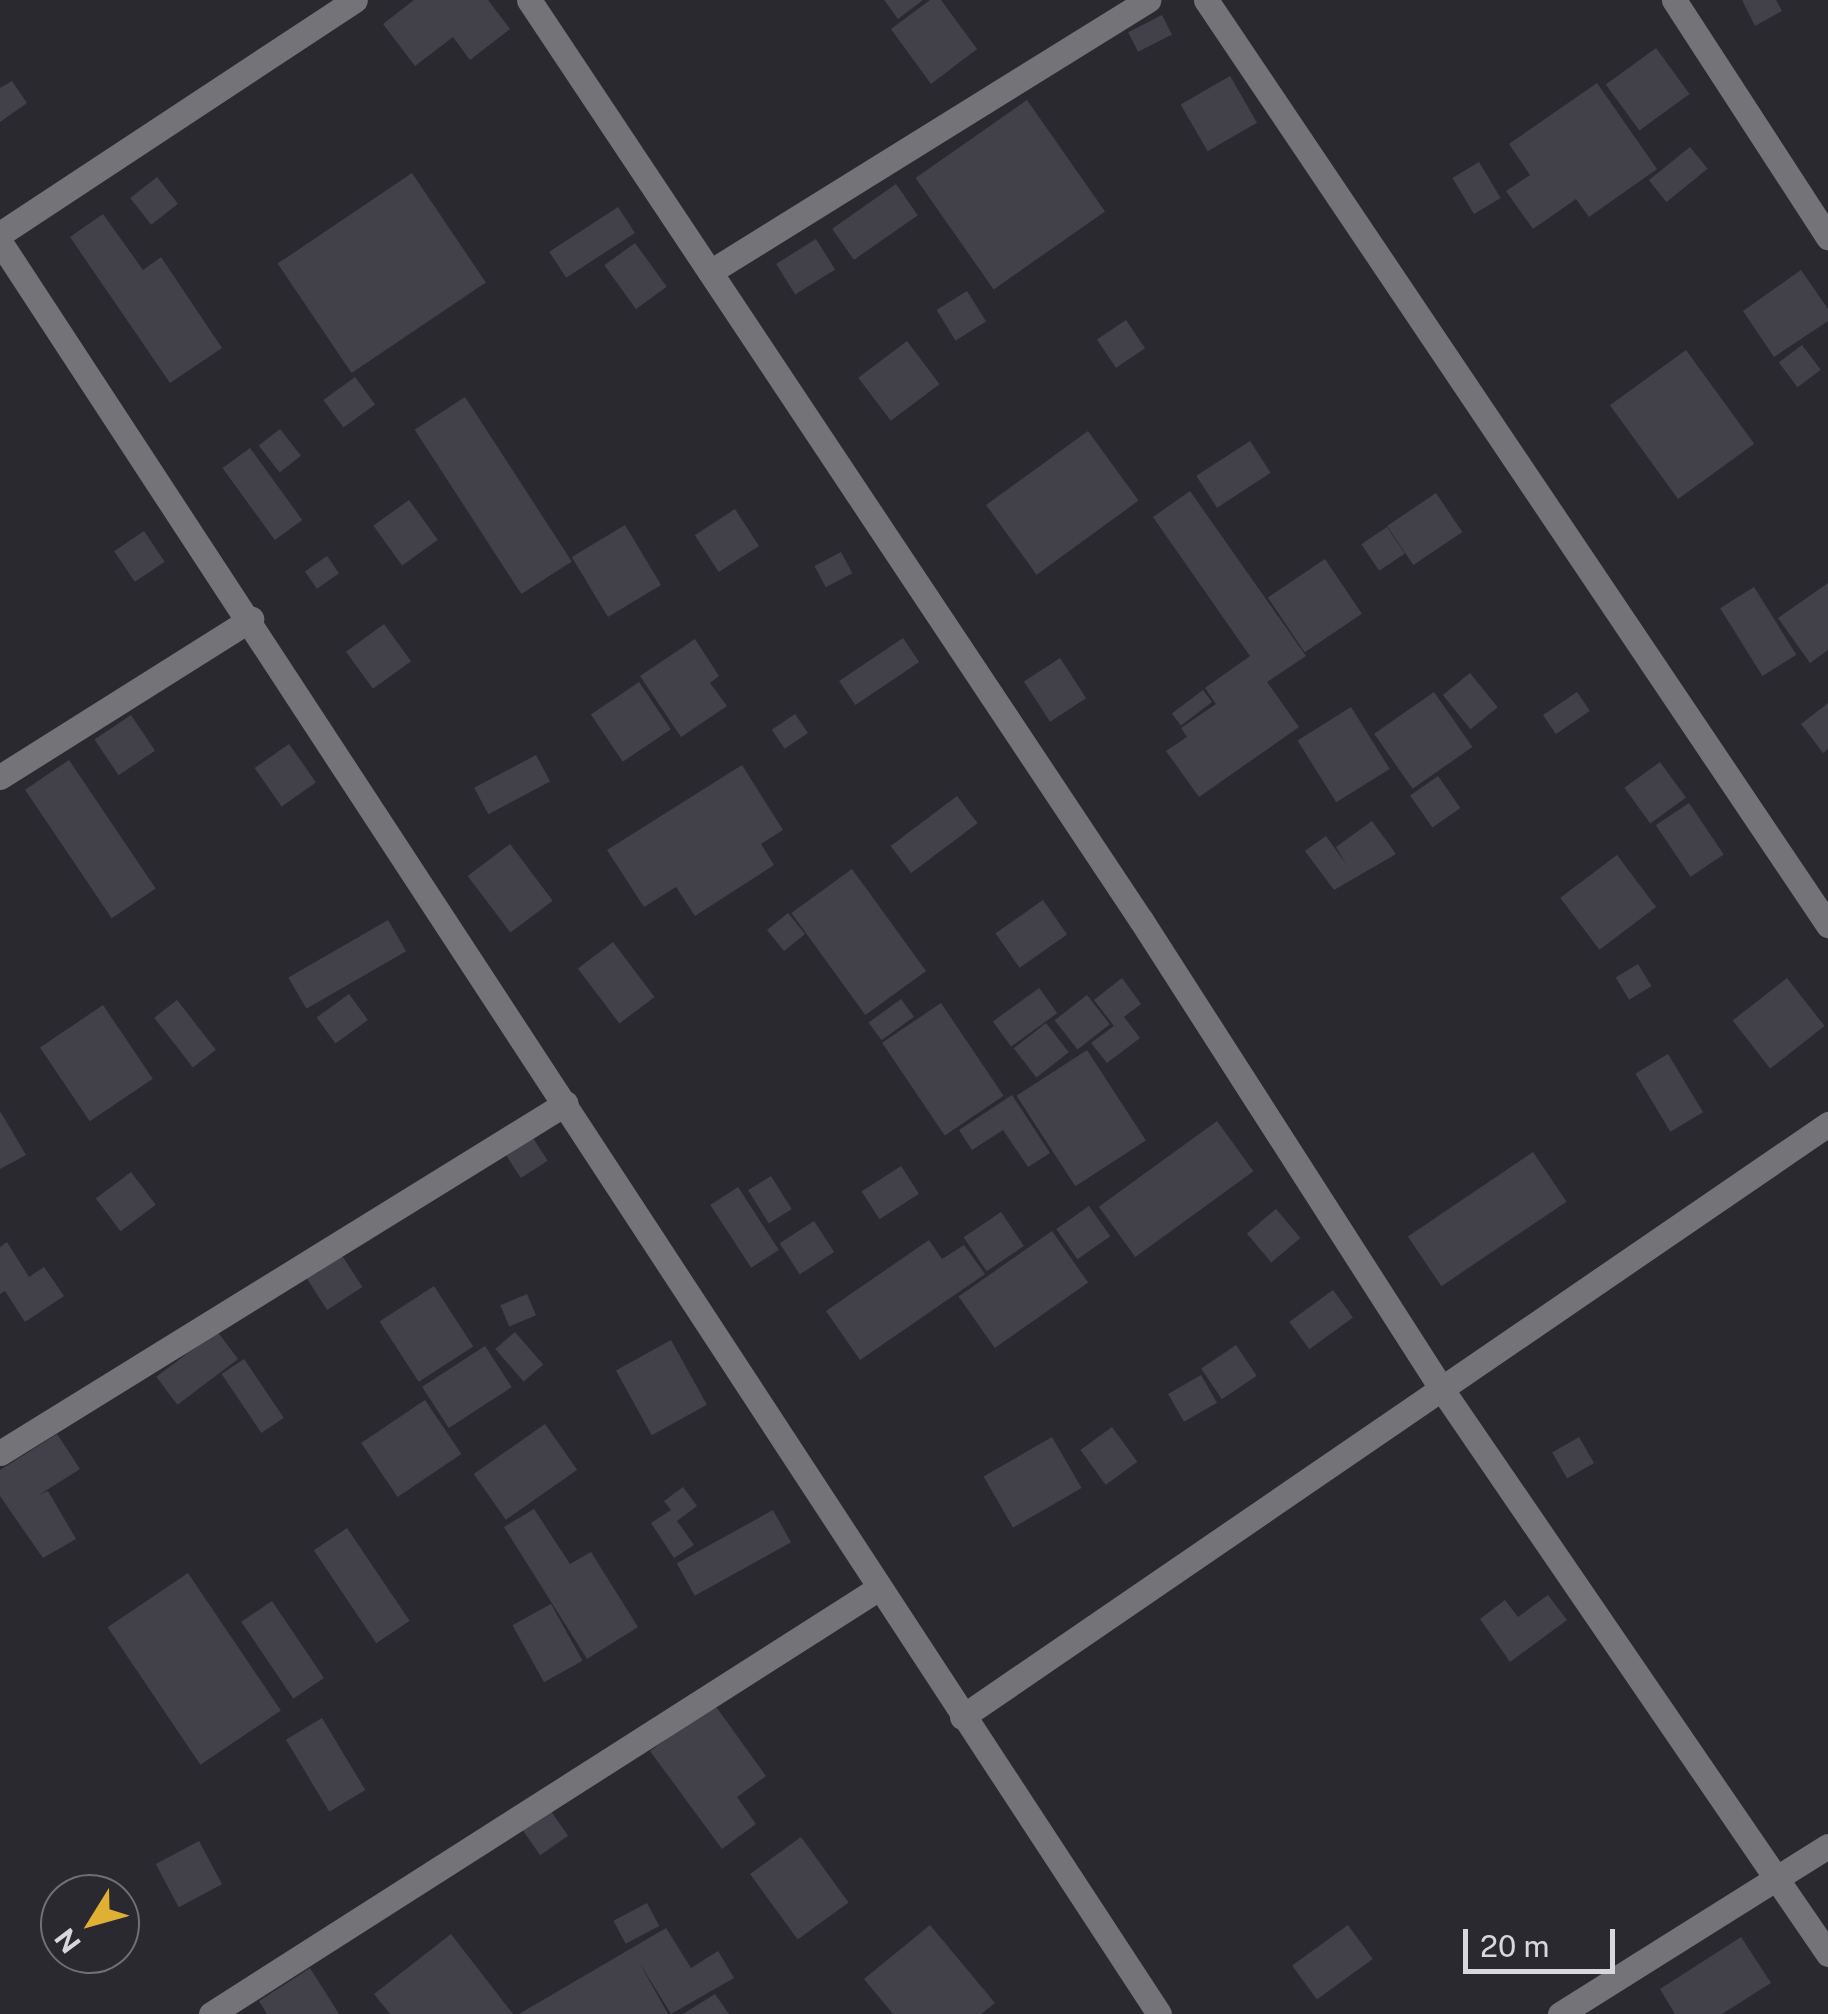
<!DOCTYPE html>
<style>
body{margin:0}
#map{position:relative;width:1828px;height:2014px;overflow:hidden;background:#2b2930;font-family:"Public Sans",sans-serif}
div>[style]{position:absolute}
[style*='--x']{left:calc(var(--x)*1px);top:calc(var(--y)*1px);width:calc(var(--w)*1px);rotate:calc(var(--a)*1deg)}
.building>*{inset:0;background:#424048;transform-origin:0 0}
.minor>*{height:25px;margin:-12.5px;padding:0 12.5px;transform-origin:12.5px;border-radius:12.5px;background:#747377}
span{translate:-50% -50%;white-space:nowrap;text-align:center;line-height:1.15;-webkit-text-stroke:8px #2b2930;paint-order:stroke}
.north{position:absolute;left:40px;top:1874px;width:100px;height:100px;box-sizing:border-box;background:#2b2930;border:2px solid #706f75;border-radius:50%;rotate:233deg;font-size:28px;font-weight:700;line-height:40px;text-align:center;color:#d8d7dc}
.north::after{content:'';display:block;margin:auto;width:35px;height:45px;background:#e0b034;clip-path:polygon(50% 0,100% 100%,50% 72%,0 100%)}
.scale{position:absolute;left:1463px;top:1929px;width:152px;height:45px;box-sizing:border-box;border:5px solid #d8d7dc;border-top:0;padding-left:12px;font-size:30px;line-height:35px;white-space:nowrap;color:#d8d7dc;-webkit-text-stroke:8px #2b2930;paint-order:stroke}
</style>
<div id="map">
<div class="building">
<i style="clip-path:polygon(414px 0,488px 0,510px 29px,470px 60px,453px 37px,415px 66px,383px 24px)"></i>
<i style="clip-path:polygon(884px 0,923px 0,898px 19px)"></i>
<i style="clip-path:polygon(930px 0,941px 0,977px 49px,931px 84px,891px 29px)"></i>
<i style="clip-path:polygon(1742px 0,1776px 0,1782px 11px,1755px 26px)"></i>
<i style="left:1162px;top:15px;width:22px;height:38px;rotate:63deg"></i>
<i style="left:1656px;top:48px;width:57px;height:62px;rotate:54deg"></i>
<i style="left:1230px;top:76px;width:54px;height:57px;rotate:60deg"></i>
<i style="clip-path:polygon(12px 81px,27px 103px,0 122px,0 88px)"></i>
<i style="clip-path:polygon(1597px 83px,1657px 169px,1589px 217px,1576px 199px,1533px 229px,1506px 191px,1530px 175px,1509px 144px)"></i>
<i style="left:1027px;top:100px;width:136px;height:136px;rotate:55deg"></i>
<i style="left:1690px;top:147px;width:28px;height:53px;rotate:51deg"></i>
<i style="left:1479px;top:162px;width:42px;height:31px;rotate:59deg"></i>
<i style="left:412px;top:173px;width:132px;height:162px;rotate:56deg"></i>
<i style="left:157px;top:177px;width:34px;height:34px;rotate:52deg"></i>
<i style="left:896px;top:184px;width:38px;height:78px;rotate:55deg"></i>
<i style="left:618px;top:207px;width:31px;height:82px;rotate:57deg"></i>
<i style="clip-path:polygon(103px 214px,143px 270px,161px 257px,222px 348px,170px 383px,70px 237px)"></i>
<i style="left:816px;top:239px;width:36px;height:47px;rotate:58deg"></i>
<i style="left:635px;top:243px;width:54px;height:38px;rotate:54deg"></i>
<i style="clip-path:polygon(1801px 270px,1828px 309px,1828px 321px,1774px 357px,1743px 311px)"></i>
<i style="left:967px;top:291px;width:36px;height:36px;rotate:58deg"></i>
<i style="left:1126px;top:320px;width:34px;height:35px;rotate:56deg"></i>
<i style="left:907px;top:341px;width:54px;height:61px;rotate:53deg"></i>
<i style="left:1802px;top:345px;width:31px;height:29px;rotate:53deg"></i>
<i style="left:1686px;top:350px;width:116px;height:94px;rotate:54deg"></i>
<i style="left:355px;top:377px;width:34px;height:39px;rotate:54deg"></i>
<i style="left:465px;top:397px;width:196px;height:60px;rotate:57deg"></i>
<i style="left:280px;top:429px;width:34px;height:27px;rotate:52deg"></i>
<i style="left:1088px;top:431px;width:86px;height:126px;rotate:54deg"></i>
<i style="left:1250px;top:441px;width:38px;height:64px;rotate:57deg"></i>
<i style="left:250px;top:448px;width:89px;height:34px;rotate:54deg"></i>
<i style="clip-path:polygon(1190px 491px,1306px 656px,1267px 682px,1299px 727px,1199px 797px,1166px 751px,1187px 737px,1181px 728px,1216px 704px,1205px 688px,1250px 656px,1153px 517px)"></i>
<i style="left:1436px;top:493px;width:47px;height:59px;rotate:56deg"></i>
<i style="left:409px;top:500px;width:49px;height:44px;rotate:54deg"></i>
<i style="left:735px;top:509px;width:44px;height:48px;rotate:57deg"></i>
<i style="left:625px;top:525px;width:70px;height:62px;rotate:59deg"></i>
<i style="left:1387px;top:527px;width:32px;height:31px;rotate:56deg"></i>
<i style="left:144px;top:531px;width:37px;height:36px;rotate:56deg"></i>
<i style="left:841px;top:552px;width:24px;height:30px;rotate:62deg"></i>
<i style="left:327px;top:556px;width:21px;height:27px;rotate:55deg"></i>
<i style="left:1325px;top:559px;width:66px;height:69px;rotate:56deg"></i>
<i style="clip-path:polygon(1828px 583px,1828px 650px,1810px 663px,1778px 618px)"></i>
<i style="left:1754px;top:587px;width:80px;height:40px;rotate:58deg"></i>
<i style="left:384px;top:624px;width:46px;height:47px;rotate:54deg"></i>
<i style="left:903px;top:638px;width:29px;height:77px;rotate:56deg"></i>
<i style="clip-path:polygon(695px 639px,719px 676px,710px 683px,727px 706px,681px 737px,640px 676px)"></i>
<i style="left:1060px;top:658px;width:48px;height:43px;rotate:57deg"></i>
<i style="left:1470px;top:673px;width:44px;height:35px;rotate:51deg"></i>
<i style="left:639px;top:682px;width:57px;height:58px;rotate:56deg"></i>
<i style="left:1203px;top:690px;width:15px;height:39px;rotate:53deg"></i>
<i style="left:1434px;top:692px;width:67px;height:73px;rotate:55deg"></i>
<i style="left:1577px;top:692px;width:23px;height:41px;rotate:56deg"></i>
<i style="clip-path:polygon(1828px 703px,1828px 749px,1823px 753px,1801px 724px)"></i>
<i style="left:1351px;top:707px;width:73px;height:63px;rotate:58deg"></i>
<i style="left:795px;top:714px;width:23px;height:28px;rotate:56deg"></i>
<i style="left:131px;top:715px;width:43px;height:44px;rotate:56deg"></i>
<i style="left:289px;top:744px;width:47px;height:42px;rotate:55deg"></i>
<i style="left:536px;top:755px;width:30px;height:70px;rotate:62deg"></i>
<i style="left:69px;top:760px;width:155px;height:53px;rotate:56deg"></i>
<i style="left:1660px;top:762px;width:44px;height:44px;rotate:54deg"></i>
<i style="clip-path:polygon(742px 765px,783px 830px,761px 844px,774px 865px,695px 916px,676px 887px,644px 907px,607px 850px)"></i>
<i style="left:1438px;top:776px;width:39px;height:34px;rotate:55deg"></i>
<i style="left:957px;top:796px;width:34px;height:83px;rotate:53deg"></i>
<i style="left:1689px;top:803px;width:62px;height:40px;rotate:56deg"></i>
<i style="clip-path:polygon(1372px 821px,1396px 854px,1334px 890px,1305px 851px,1326px 836px,1346px 864px,1336px 847px)"></i>
<i style="left:510px;top:844px;width:71px;height:53px;rotate:53deg"></i>
<i style="left:1617px;top:855px;width:65px;height:71px;rotate:53deg"></i>
<i style="left:852px;top:869px;width:126px;height:75px;rotate:54deg"></i>
<i style="left:1043px;top:900px;width:42px;height:58px;rotate:55deg"></i>
<i style="left:788px;top:913px;width:27px;height:27px;rotate:51deg"></i>
<i style="left:388px;top:920px;width:36px;height:115px;rotate:60deg"></i>
<i style="left:613px;top:942px;width:69px;height:44px;rotate:53deg"></i>
<i style="left:1638px;top:964px;width:26px;height:26px;rotate:59deg"></i>
<i style="clip-path:polygon(1122px 978px,1141px 1004px,1124px 1017px,1140px 1038px,1107px 1063px,1091px 1043px,1114px 1026px,1094px 1000px)"></i>
<i style="left:1787px;top:978px;width:61px;height:69px;rotate:52deg"></i>
<i style="left:1039px;top:988px;width:31px;height:57px;rotate:54deg"></i>
<i style="left:349px;top:994px;width:32px;height:40px;rotate:54deg"></i>
<i style="left:1087px;top:995px;width:37px;height:41px;rotate:52deg"></i>
<i style="left:901px;top:999px;width:22px;height:40px;rotate:54deg"></i>
<i style="left:177px;top:1000px;width:63px;height:29px;rotate:52deg"></i>
<i style="left:941px;top:1003px;width:112px;height:71px;rotate:56deg"></i>
<i style="left:103px;top:1005px;width:89px;height:76px;rotate:56deg"></i>
<i style="left:1046px;top:1023px;width:37px;height:41px;rotate:52deg"></i>
<i style="left:1087px;top:1050px;width:108px;height:84px;rotate:57deg"></i>
<i style="left:1668px;top:1054px;width:68px;height:38px;rotate:59deg"></i>
<i style="clip-path:polygon(1012px 1095px,1050px 1153px,1028px 1167px,1003px 1130px,972px 1150px,959px 1130px)"></i>
<i style="clip-path:polygon(0 1111px,26px 1155px,0 1169px)"></i>
<i style="left:1217px;top:1121px;width:62px;height:146px;rotate:54deg"></i>
<i style="left:533px;top:1138px;width:27px;height:32px;rotate:57deg"></i>
<i style="left:1533px;top:1152px;width:60px;height:151px;rotate:56deg"></i>
<i style="left:901px;top:1166px;width:33px;height:47px;rotate:57deg"></i>
<i style="left:131px;top:1172px;width:41px;height:44px;rotate:53deg"></i>
<i style="left:771px;top:1176px;width:39px;height:27px;rotate:58deg"></i>
<i style="left:738px;top:1187px;width:75px;height:33px;rotate:57deg"></i>
<i style="left:1089px;top:1206px;width:37px;height:40px;rotate:55deg"></i>
<i style="left:1276px;top:1209px;width:38px;height:38px;rotate:50deg"></i>
<i style="left:1001px;top:1212px;width:41px;height:45px;rotate:56deg"></i>
<i style="left:814px;top:1221px;width:37px;height:41px;rotate:57deg"></i>
<i style="left:1052px;top:1231px;width:63px;height:114px;rotate:55deg"></i>
<i style="clip-path:polygon(929px 1240px,942px 1259px,964px 1245px,985px 1274px,860px 1360px,826px 1311px)"></i>
<i style="clip-path:polygon(7px 1242px,29px 1277px,44px 1267px,64px 1296px,25px 1322px,5px 1291px,0 1294px,0 1247px)"></i>
<i style="left:339px;top:1251px;width:43px;height:42px;rotate:57deg"></i>
<i style="left:434px;top:1286px;width:72px;height:65px;rotate:57deg"></i>
<i style="left:1333px;top:1290px;width:34px;height:54px;rotate:54deg"></i>
<i style="left:527px;top:1294px;width:23px;height:29px;rotate:67deg"></i>
<i style="left:217px;top:1331px;width:35px;height:76px;rotate:53deg"></i>
<i style="left:515px;top:1332px;width:43px;height:26px;rotate:49deg"></i>
<i style="left:671px;top:1340px;width:74px;height:63px;rotate:61deg"></i>
<i style="left:1236px;top:1345px;width:37px;height:42px;rotate:56deg"></i>
<i style="left:485px;top:1346px;width:49px;height:75px;rotate:57deg"></i>
<i style="left:244px;top:1359px;width:71px;height:27px;rotate:56deg"></i>
<i style="left:1201px;top:1375px;width:32px;height:38px;rotate:60deg"></i>
<i style="left:425px;top:1400px;width:65px;height:77px;rotate:56deg"></i>
<i style="left:545px;top:1424px;width:56px;height:87px;rotate:55deg"></i>
<i style="left:1112px;top:1427px;width:43px;height:39px;rotate:54deg"></i>
<i style="clip-path:polygon(57px 1434px,80px 1469px,39px 1495px,48px 1491px,76px 1539px,43px 1558px,0 1496px,0 1470px)"></i>
<i style="left:1052px;top:1437px;width:59px;height:79px;rotate:60deg"></i>
<i style="left:1579px;top:1437px;width:30px;height:31px;rotate:60deg"></i>
<i style="clip-path:polygon(683px 1487px,697px 1506px,677px 1521px,694px 1545px,674px 1558px,651px 1523px,671px 1510px,664px 1501px)"></i>
<i style="clip-path:polygon(534px 1509px,570px 1564px,591px 1552px,638px 1627px,587px 1659px,504px 1527px)"></i>
<i style="left:773px;top:1510px;width:37px;height:110px;rotate:61deg"></i>
<i style="left:347px;top:1528px;width:112px;height:40px;rotate:56deg"></i>
<i style="left:188px;top:1573px;width:166px;height:97px;rotate:56deg"></i>
<i style="clip-path:polygon(1548px 1595px,1567px 1620px,1510px 1662px,1480px 1619px,1505px 1600px,1518px 1617px)"></i>
<i style="left:272px;top:1601px;width:93px;height:37px;rotate:56deg"></i>
<i style="left:551px;top:1604px;width:65px;height:44px;rotate:61deg"></i>
<i style="clip-path:polygon(714px 1704px,766px 1776px,737px 1797px,756px 1824px,722px 1849px,650px 1751px)"></i>
<i style="left:322px;top:1718px;width:84px;height:42px;rotate:59deg"></i>
<i style="left:548px;top:1807px;width:35px;height:34px;rotate:55deg"></i>
<i style="left:801px;top:1837px;width:81px;height:63px;rotate:54deg"></i>
<i style="left:199px;top:1841px;width:49px;height:49px;rotate:62deg"></i>
<i style="left:647px;top:1903px;width:26px;height:38px;rotate:62deg"></i>
<i style="clip-path:polygon(930px 1925px,995px 2003px,981px 2014px,893px 2014px,864px 1979px)"></i>
<i style="left:1348px;top:1925px;width:42px;height:69px;rotate:54deg"></i>
<i style="clip-path:polygon(666px 1928px,691px 1968px,718px 1951px,734px 1978px,671px 2014px,639px 1962px,668px 2014px,519px 2014px)"></i>
<i style="clip-path:polygon(451px 1934px,513px 2014px,390px 2014px,374px 1994px)"></i>
<i style="clip-path:polygon(1741px 1937px,1771px 1983px,1722px 2014px,1675px 2014px,1660px 1989px)"></i>
<i style="clip-path:polygon(310px 1968px,339px 2014px,267px 2014px,259px 2001px)"></i>
<i style="clip-path:polygon(715px 1994px,729px 2014px,683px 2014px)"></i>
</div>
<div class="minor">
<i style="--x:529;--y:0;--w:1105;--a:56.37"></i>
<i style="--x:1141;--y:920;--w:560;--a:57.33"></i>
<i style="--x:1443;--y:1391;--w:682;--a:55.63"></i>
<i style="--x:1206;--y:0;--w:1115;--a:56.08"></i>
<i style="--x:1674;--y:0;--w:283;--a:57"></i>
<i style="--x:0;--y:234;--w:425;--a:-33.4"></i>
<i style="--x:0;--y:242;--w:2117;--a:56.81"></i>
<i style="--x:710;--y:272;--w:516;--a:-31.84"></i>
<i style="--x:0;--y:777;--w:297;--a:-32.2"></i>
<i style="--x:0;--y:1453;--w:665;--a:-31.73"></i>
<i style="--x:962;--y:1717;--w:1050;--a:-34.4"></i>
<i style="--x:211;--y:2014;--w:792;--a:-32.53"></i>
<i style="--x:1560;--y:2014;--w:316;--a:-32.1"></i>
</div>
<div class="north">N</div>
<div class="scale">20 m</div>
</div>
